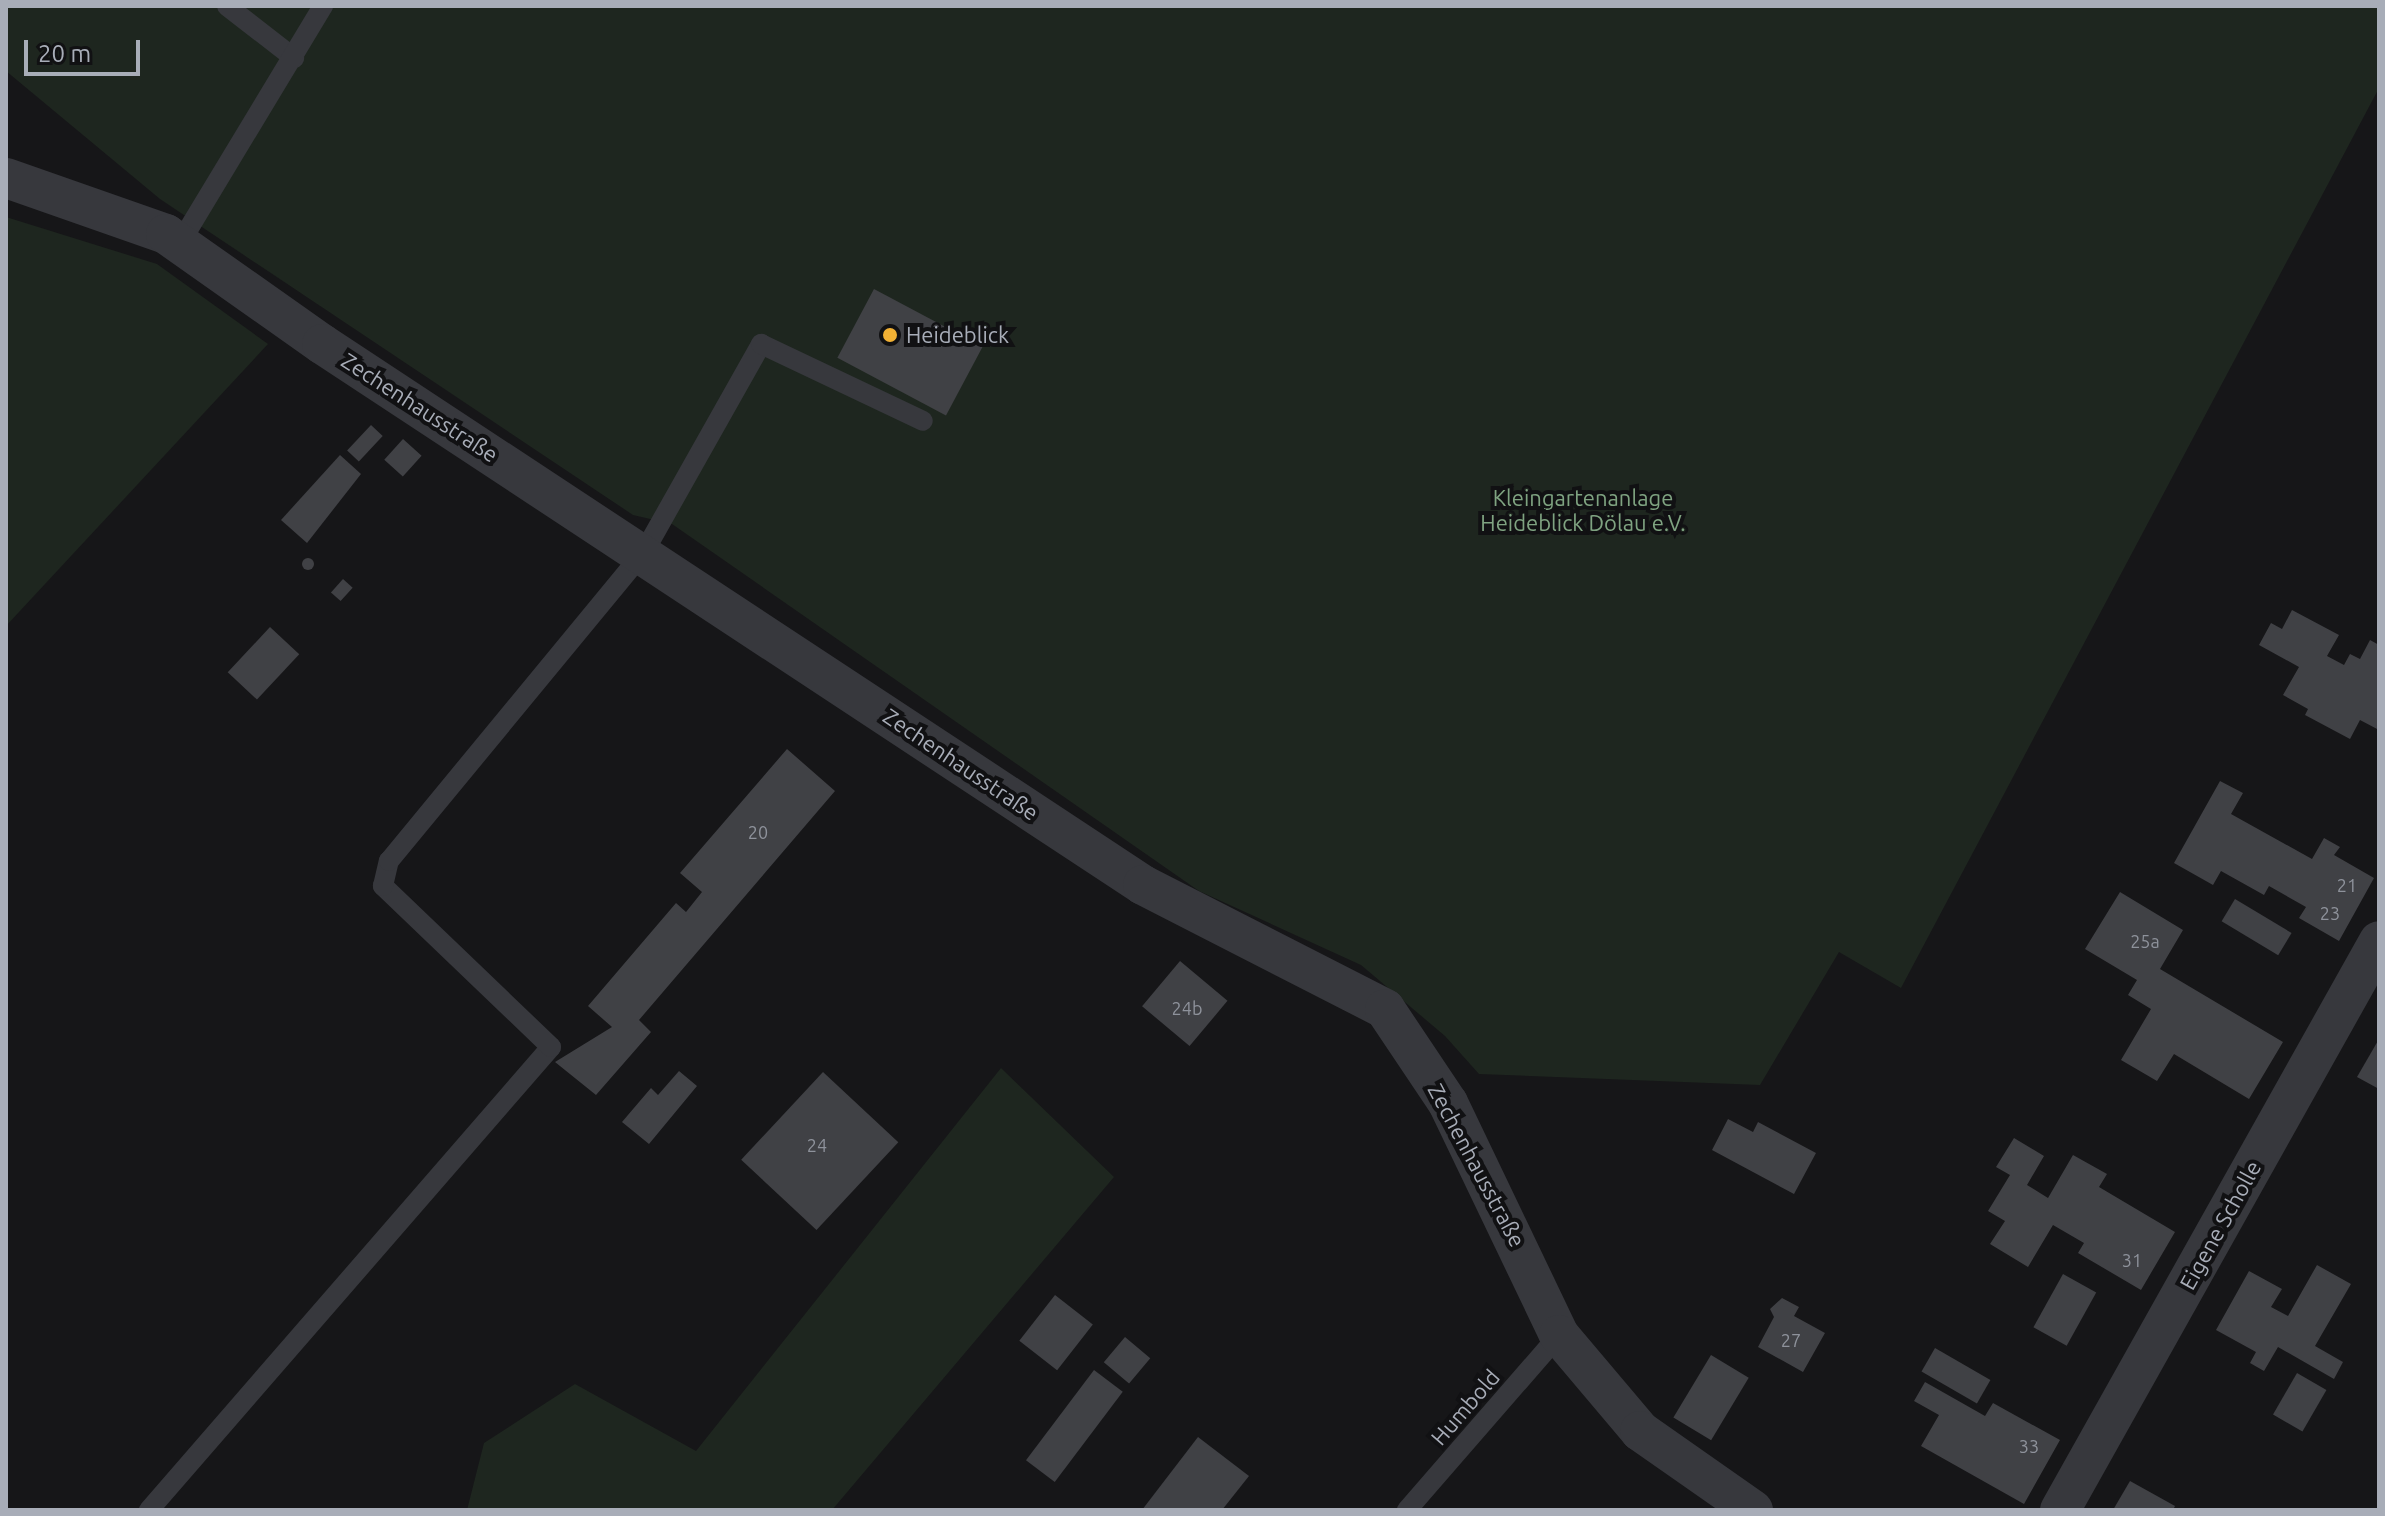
<!DOCTYPE html>
<meta charset="utf-8">
<style>
body{margin:0}
#map{position:relative;width:2385px;height:1516px;overflow:hidden;background:#161618;font-family:Ubuntu,sans-serif}
div>[style]{position:absolute}
[style*='--x']{left:calc(var(--x)*1px);top:calc(var(--y)*1px);width:calc(var(--w)*1px);rotate:calc(var(--a)*1deg)}
.green>*{inset:0;background:#1e261f}
.building>*{inset:0;background:#404145;transform-origin:0 0}
.round{border-radius:50%}
.service>*{height:20px;margin:-10px;padding:0 10px;transform-origin:10px;border-radius:10px;background:#37383d}
.minor>*{height:40px;margin:-20px;padding:0 20px;transform-origin:20px;border-radius:20px;background:#37383d}
.dots>*{width:22px;height:22px;translate:-50% -50%;box-sizing:border-box;border:4px solid #111113;border-radius:50%}
span{translate:-50% -50%;white-space:nowrap;text-align:center;line-height:1.15;-webkit-text-stroke:8px #111113;paint-order:stroke}
.number-label{font-size:18px;color:#8e929b}
.number-label span{-webkit-text-stroke-width:0}
.poi-label{font-size:22px;color:#a8adb8}
.left{translate:0 -50%;text-align:left}
.street-label{font-size:22px;color:#a8adb8}
.park-label{font-size:22px;color:#7fa381}
.frame{position:absolute;inset:0;border:8px solid #a8adb8;pointer-events:none}
.scale{position:absolute;left:24px;top:40px;width:116px;height:36px;box-sizing:border-box;border:4px solid #a8adb8;border-top:0;padding-left:10px;font-size:24px;line-height:28px;white-space:nowrap;color:#a8adb8;-webkit-text-stroke:6px #111113;paint-order:stroke}
</style>
<div id="map">
<div class="green">
<i style="clip-path:polygon(6px 6px,2379px 6px,2379px 88px,1901px 988px,1839px 952px,1760px 1085px,1479px 1074px,1445px 1036px,1361px 965px,1199px 891px,672px 524px,633px 515px,160px 199px,6px 71px)"></i>
<i style="clip-path:polygon(6px 217px,157px 264px,268px 344px,6px 626px)"></i>
<i style="clip-path:polygon(1001px 1068px,1114px 1177px,832px 1510px,467px 1510px,484px 1443px,575px 1384px,696px 1451px)"></i>
</div>
<div class="building">
<i style="left:874px;top:289px;width:123px;height:78px;rotate:28deg"></i>
<i style="left:371px;top:425px;width:16px;height:35px;rotate:43deg"></i>
<i style="left:403px;top:439px;width:25px;height:28px;rotate:42deg"></i>
<i style="clip-path:polygon(340px 455px,361px 474px,307px 543px,281px 520px)"></i>
<i class="round" style="left:302px;top:558px;width:12px;height:12px"></i>
<i style="left:343px;top:579px;width:13px;height:18px;rotate:42deg"></i>
<i style="clip-path:polygon(2292px 610px,2339px 635px,2327px 656px,2344px 665px,2350px 654px,2360px 659px,2370px 640px,2379px 645px,2379px 730px,2360px 720px,2350px 739px,2305px 715px,2308px 709px,2283px 695px,2299px 667px,2259px 645px,2271px 623px,2282px 629px)"></i>
<i style="left:270px;top:627px;width:40px;height:62px;rotate:43deg"></i>
<i style="clip-path:polygon(787px 749px,835px 791px,639px 1020px,651px 1032px,596px 1095px,555px 1062px,612px 1027px,588px 1006px,676px 903px,686px 912px,702px 892px,680px 873px)"></i>
<i style="clip-path:polygon(2220px 781px,2243px 793px,2231px 814px,2312px 859px,2324px 838px,2340px 847px,2334px 855px,2374px 878px,2339px 941px,2299px 918px,2306px 907px,2269px 886px,2264px 895px,2221px 871px,2213px 885px,2174px 863px)"></i>
<i style="clip-path:polygon(2120px 892px,2183px 930px,2160px 969px,2283px 1042px,2249px 1099px,2174px 1054px,2157px 1081px,2121px 1060px,2151px 1009px,2128px 995px,2137px 980px,2085px 949px)"></i>
<i style="left:2235px;top:899px;width:66px;height:26px;rotate:31deg"></i>
<i style="left:1180px;top:961px;width:62px;height:59px;rotate:40deg"></i>
<i style="clip-path:polygon(2379px 1039px,2379px 1089px,2357px 1077px)"></i>
<i style="clip-path:polygon(679px 1071px,697px 1086px,649px 1144px,622px 1122px,651px 1088px,658px 1095px)"></i>
<i style="left:823px;top:1072px;width:103px;height:120px;rotate:43deg"></i>
<i style="clip-path:polygon(1728px 1119px,1753px 1132px,1758px 1122px,1816px 1153px,1794px 1194px,1712px 1150px)"></i>
<i style="clip-path:polygon(2014px 1138px,2044px 1156px,2027px 1185px,2048px 1198px,2073px 1155px,2107px 1174px,2099px 1187px,2175px 1232px,2141px 1290px,2078px 1253px,2084px 1243px,2053px 1225px,2028px 1267px,1990px 1244px,2005px 1221px,1988px 1211px,2010px 1175px,1996px 1167px)"></i>
<i style="clip-path:polygon(2317px 1265px,2351px 1284px,2315px 1346px,2343px 1362px,2334px 1379px,2278px 1347px,2264px 1371px,2250px 1363px,2256px 1352px,2216px 1330px,2249px 1271px,2282px 1289px,2271px 1307px,2288px 1316px)"></i>
<i style="left:2063px;top:1274px;width:38px;height:61px;rotate:29deg"></i>
<i style="left:1055px;top:1295px;width:48px;height:58px;rotate:38deg"></i>
<i style="clip-path:polygon(1782px 1298px,1799px 1307px,1794px 1316px,1825px 1333px,1803px 1372px,1758px 1347px,1774px 1317px,1770px 1309px)"></i>
<i style="left:1125px;top:1337px;width:33px;height:33px;rotate:40deg"></i>
<i style="left:1935px;top:1348px;width:64px;height:27px;rotate:30deg"></i>
<i style="left:1711px;top:1355px;width:44px;height:73px;rotate:31deg"></i>
<i style="left:1094px;top:1370px;width:36px;height:113px;rotate:37deg"></i>
<i style="left:2297px;top:1373px;width:34px;height:48px;rotate:30deg"></i>
<i style="clip-path:polygon(1925px 1382px,1985px 1416px,1993px 1403px,2060px 1440px,2024px 1504px,1921px 1446px,1939px 1415px,1914px 1401px)"></i>
<i style="clip-path:polygon(1198px 1437px,1249px 1476px,1222px 1510px,1142px 1510px)"></i>
<i style="clip-path:polygon(2130px 1481px,2175px 1506px,2173px 1510px,2113px 1510px)"></i>
</div>
<div class="service">
<i style="--x:227;--y:6;--w:85;--a:37.8"></i>
<i style="--x:180;--y:243;--w:277;--a:-58.9"></i>
<i style="--x:149;--y:1510;--w:613;--a:-49.03"></i>
<i style="--x:551;--y:1047;--w:233;--a:-136.2"></i>
<i style="--x:383;--y:886;--w:26;--a:-77"></i>
<i style="--x:389;--y:861;--w:401;--a:-50.5"></i>
<i style="--x:644;--y:552;--w:239;--a:-60.6"></i>
<i style="--x:761;--y:344;--w:179;--a:25.4"></i>
<i style="--x:1407;--y:1510;--w:232;--a:-49"></i>
</div>
<div class="minor">
<i style="--x:6;--y:178;--w:170;--a:19.3"></i>
<i style="--x:166;--y:234;--w:191;--a:35.2"></i>
<i style="--x:322;--y:344;--w:983;--a:33.38"></i>
<i style="--x:1143;--y:885;--w:272;--a:27.1"></i>
<i style="--x:1385;--y:1009;--w:113;--a:56.2"></i>
<i style="--x:1448;--y:1103;--w:257;--a:64.4"></i>
<i style="--x:1559;--y:1335;--w:126;--a:49.8"></i>
<i style="--x:1640;--y:1431;--w:138;--a:35"></i>
<i style="--x:2060;--y:1510;--w:652;--a:-60.72"></i>
</div>
<div class="dots">
<i style="left:890px;top:335px;background:#f2b134"></i>
</div>
<div class="number-label">
<span style="left:758px;top:832px">20</span>
<span style="left:2347px;top:885px">21</span>
<span style="left:2330px;top:913px">23</span>
<span style="left:2145px;top:941px">25a</span>
<span style="left:1187px;top:1008px">24b</span>
<span style="left:817px;top:1145px">24</span>
<span style="left:2132px;top:1260px">31</span>
<span style="left:1791px;top:1340px">27</span>
<span style="left:2029px;top:1446px">33</span>
</div>
<div class="poi-label">
<span class="left" style="left:906px;top:335px">Heideblick</span>
</div>
<div class="street-label">
<span style="left:420px;top:407px;rotate:33deg">Zechenhausstraße</span>
<span style="left:961px;top:764px;rotate:34deg">Zechenhausstraße</span>
<span style="left:1477px;top:1165px;rotate:62deg">Zechenhausstraße</span>
<span style="left:2220px;top:1225px;rotate:-61deg">Eigene Scholle</span>
<span style="left:1465px;top:1407px;rotate:-49deg">Humbold</span>
</div>
<div class="park-label">
<span style="left:1583px;top:510px">Kleingartenanlage<br>Heideblick Dölau e.V.</span>
</div>
<div class="frame"></div>
<div class="scale">20 m</div>
</div>
